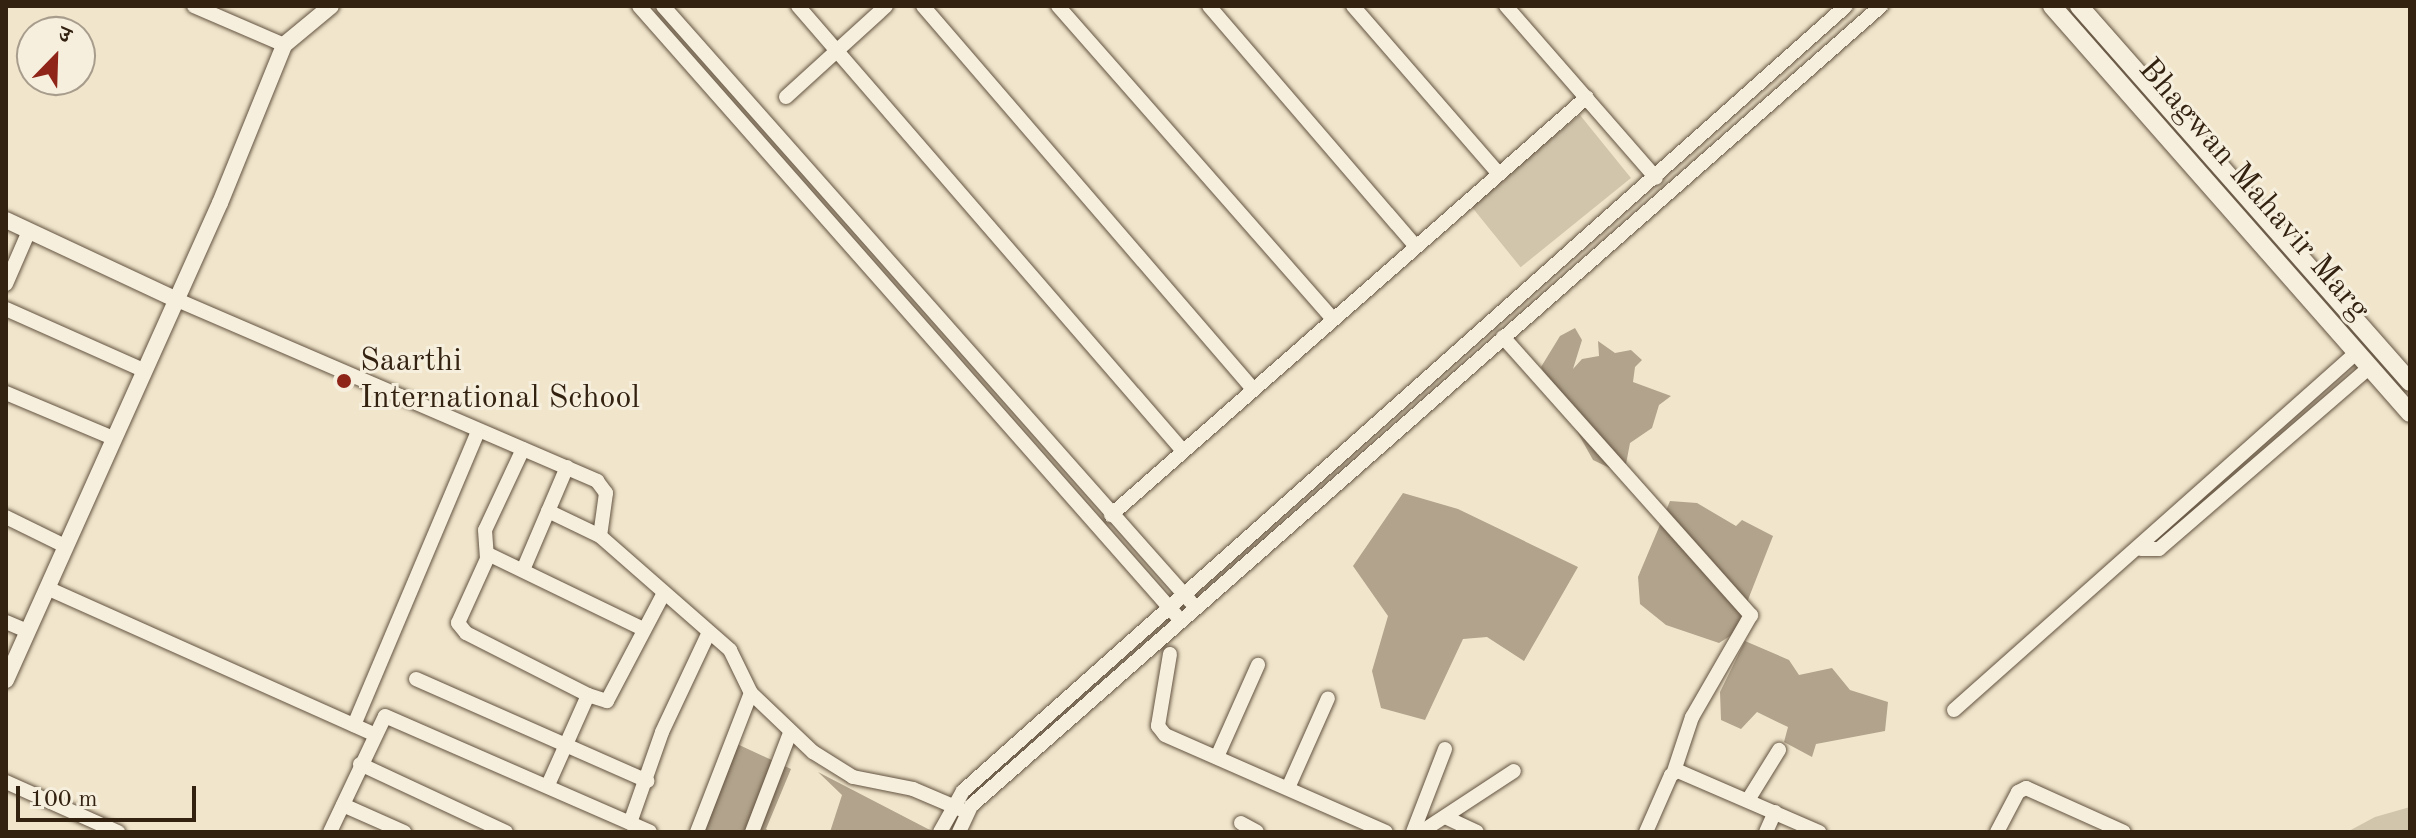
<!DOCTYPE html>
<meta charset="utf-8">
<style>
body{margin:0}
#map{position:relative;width:2416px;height:838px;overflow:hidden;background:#f1e6cc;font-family:"Old Standard TT","Noto Serif Devanagari",serif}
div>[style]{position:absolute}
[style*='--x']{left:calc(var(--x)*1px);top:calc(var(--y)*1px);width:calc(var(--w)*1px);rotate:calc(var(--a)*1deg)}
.green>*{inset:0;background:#d1c5ac;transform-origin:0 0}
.water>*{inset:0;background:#b1a38c}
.roads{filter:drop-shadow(0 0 2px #635340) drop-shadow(0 0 2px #635340)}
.minor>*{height:14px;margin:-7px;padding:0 7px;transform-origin:7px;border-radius:7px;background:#f6efde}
.tertiary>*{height:16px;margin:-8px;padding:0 8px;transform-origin:8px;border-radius:8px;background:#f6efde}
.secondary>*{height:18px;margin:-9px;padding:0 9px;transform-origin:9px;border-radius:9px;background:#f6efde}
.dots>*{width:22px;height:22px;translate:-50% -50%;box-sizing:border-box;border:4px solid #f6efde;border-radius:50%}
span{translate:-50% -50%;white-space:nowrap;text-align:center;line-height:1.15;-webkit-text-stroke:6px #f6efde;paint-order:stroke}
.street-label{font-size:32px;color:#342211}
.poi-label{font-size:32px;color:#342211}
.left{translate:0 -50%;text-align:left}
.frame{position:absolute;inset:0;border:8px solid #342211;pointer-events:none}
.north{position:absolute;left:16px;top:16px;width:80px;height:80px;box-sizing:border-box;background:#f6efde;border:2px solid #a89d8c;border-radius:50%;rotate:23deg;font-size:22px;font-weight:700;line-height:32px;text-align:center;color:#342211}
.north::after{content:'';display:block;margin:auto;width:28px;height:36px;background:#8f2418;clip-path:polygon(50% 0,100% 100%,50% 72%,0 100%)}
.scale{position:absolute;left:16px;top:786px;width:180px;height:36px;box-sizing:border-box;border:4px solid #342211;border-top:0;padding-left:10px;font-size:24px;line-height:28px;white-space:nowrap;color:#342211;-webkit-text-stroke:6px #f6efde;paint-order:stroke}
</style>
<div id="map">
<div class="green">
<i style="left:1580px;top:115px;width:81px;height:142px;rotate:51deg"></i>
<i style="clip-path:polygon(2410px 807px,2410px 832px,2347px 832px,2375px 817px)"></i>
</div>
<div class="water">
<i style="clip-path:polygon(1575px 328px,1582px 340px,1573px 369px,1582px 359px,1599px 356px,1598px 341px,1615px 353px,1631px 350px,1642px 360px,1635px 367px,1633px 382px,1671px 396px,1659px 405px,1652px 428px,1630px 443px,1626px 464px,1614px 470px,1593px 460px,1541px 367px,1560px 336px)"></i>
<i style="clip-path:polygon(1403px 493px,1458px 509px,1578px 567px,1524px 661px,1487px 637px,1463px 639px,1425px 720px,1381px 708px,1372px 671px,1388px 616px,1353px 566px)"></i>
<i style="clip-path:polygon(1670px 501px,1697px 503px,1736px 526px,1742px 520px,1773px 536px,1735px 633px,1719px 643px,1666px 625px,1640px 604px,1638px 577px)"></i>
<i style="clip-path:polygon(1745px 641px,1789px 660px,1799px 675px,1832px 668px,1850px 690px,1888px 702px,1885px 731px,1816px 744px,1812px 757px,1784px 742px,1788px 727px,1757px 712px,1741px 729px,1721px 720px,1720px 692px)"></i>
<i style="clip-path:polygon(737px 744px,791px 769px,766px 829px,770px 832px,702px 832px)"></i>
<i style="clip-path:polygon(818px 772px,928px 829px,938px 832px,830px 832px,842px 795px)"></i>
</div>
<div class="roads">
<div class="minor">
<i style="--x:194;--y:6;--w:98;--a:23.4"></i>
<i style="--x:639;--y:6;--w:812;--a:48.6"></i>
<i style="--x:663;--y:6;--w:795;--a:48.47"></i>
<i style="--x:798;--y:6;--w:588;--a:49.13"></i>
<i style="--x:923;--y:6;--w:506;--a:49.25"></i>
<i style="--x:1058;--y:6;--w:417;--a:48.7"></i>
<i style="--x:1209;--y:6;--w:314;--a:49.3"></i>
<i style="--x:1353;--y:6;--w:223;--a:49"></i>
<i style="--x:1506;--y:6;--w:228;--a:48.9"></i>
<i style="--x:786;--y:97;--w:135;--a:-42.3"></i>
<i style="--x:6;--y:284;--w:58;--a:-66.5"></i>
<i style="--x:175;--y:299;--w:460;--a:23.3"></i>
<i style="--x:597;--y:481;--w:15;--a:53"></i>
<i style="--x:606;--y:493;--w:43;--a:97.9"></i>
<i style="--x:6;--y:309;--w:150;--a:24"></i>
<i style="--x:1503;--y:337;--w:373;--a:48.3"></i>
<i style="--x:1751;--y:615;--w:118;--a:120"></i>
<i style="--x:1692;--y:717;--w:57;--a:108.4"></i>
<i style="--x:6;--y:393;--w:116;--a:22.8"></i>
<i style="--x:523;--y:449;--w:89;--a:115.1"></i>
<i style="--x:485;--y:530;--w:29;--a:86"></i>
<i style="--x:487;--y:559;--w:70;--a:114.4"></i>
<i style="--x:458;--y:623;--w:13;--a:51"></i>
<i style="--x:466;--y:633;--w:137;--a:26.9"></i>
<i style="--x:548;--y:511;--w:58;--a:25.7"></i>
<i style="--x:600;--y:536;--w:173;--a:41.2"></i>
<i style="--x:730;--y:650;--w:48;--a:64"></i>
<i style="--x:751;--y:693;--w:86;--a:43.6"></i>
<i style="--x:813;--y:752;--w:47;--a:32"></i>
<i style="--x:853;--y:777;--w:61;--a:11.3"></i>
<i style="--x:913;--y:789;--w:51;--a:23.1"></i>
<i style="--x:1111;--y:515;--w:633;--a:-41.29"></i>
<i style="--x:6;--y:517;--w:66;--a:26.2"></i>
<i style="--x:2141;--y:549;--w:18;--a:0"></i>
<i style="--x:2159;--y:549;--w:277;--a:-40.8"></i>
<i style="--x:488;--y:554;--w:172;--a:25.8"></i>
<i style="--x:523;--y:570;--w:112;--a:-66.9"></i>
<i style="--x:47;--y:588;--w:358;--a:24.1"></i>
<i style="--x:6;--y:622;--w:23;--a:23"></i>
<i style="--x:1170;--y:654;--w:73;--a:99.5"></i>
<i style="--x:1158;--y:726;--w:11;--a:52"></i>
<i style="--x:1165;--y:735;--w:241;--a:23.7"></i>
<i style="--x:416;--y:679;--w:253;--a:23.8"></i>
<i style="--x:1954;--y:710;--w:538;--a:-41.61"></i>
<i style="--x:354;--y:725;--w:319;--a:-67.1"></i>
<i style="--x:1217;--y:757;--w:101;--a:-66"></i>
<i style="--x:360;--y:764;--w:161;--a:25"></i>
<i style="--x:6;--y:782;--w:123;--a:24.1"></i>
<i style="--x:548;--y:785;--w:98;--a:-66"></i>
<i style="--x:588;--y:695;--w:20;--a:18"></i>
<i style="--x:607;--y:701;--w:122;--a:-62.2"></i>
<i style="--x:1288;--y:788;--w:98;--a:-66"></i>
<i style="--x:1748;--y:800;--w:59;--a:-58.2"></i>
<i style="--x:343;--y:805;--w:67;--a:23.9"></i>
<i style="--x:1445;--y:817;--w:35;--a:25"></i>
<i style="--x:630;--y:823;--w:96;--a:-70.6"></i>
<i style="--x:662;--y:732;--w:110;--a:-64.8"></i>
<i style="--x:1241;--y:823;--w:18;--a:29"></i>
<i style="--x:330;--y:832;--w:128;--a:-64.6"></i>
<i style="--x:385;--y:716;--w:289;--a:23.6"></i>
<i style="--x:697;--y:832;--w:149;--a:-68.8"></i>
<i style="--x:752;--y:832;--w:106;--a:-69"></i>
<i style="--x:940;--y:832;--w:47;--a:-60.7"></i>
<i style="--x:963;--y:791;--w:1181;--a:-41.64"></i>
<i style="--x:959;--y:832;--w:29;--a:-65"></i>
<i style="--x:971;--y:806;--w:1212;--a:-41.32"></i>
<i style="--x:1413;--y:832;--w:89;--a:-68.9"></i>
<i style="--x:1421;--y:832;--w:111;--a:-33.3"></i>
<i style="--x:1646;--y:832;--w:62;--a:-66.3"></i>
<i style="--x:1671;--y:775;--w:8;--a:-30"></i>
<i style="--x:1678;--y:771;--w:154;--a:23.4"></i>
<i style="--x:1766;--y:832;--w:22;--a:-66"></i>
<i style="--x:1997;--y:832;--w:45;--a:-62.3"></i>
<i style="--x:2018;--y:792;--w:9;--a:-27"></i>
<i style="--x:2026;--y:788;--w:107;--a:24.2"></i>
</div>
<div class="tertiary">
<i style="--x:6;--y:220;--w:187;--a:25.1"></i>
<i style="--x:6;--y:680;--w:523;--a:-65.84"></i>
<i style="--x:220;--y:203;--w:170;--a:-67.9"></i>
<i style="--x:284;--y:45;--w:61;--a:-39.7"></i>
</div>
<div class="secondary">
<i style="--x:2052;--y:6;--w:542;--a:48.66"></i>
<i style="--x:2079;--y:6;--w:501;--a:48.64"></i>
</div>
</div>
<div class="dots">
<i style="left:344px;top:381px;background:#8f2418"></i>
</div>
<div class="street-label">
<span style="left:2253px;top:190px;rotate:49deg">Bhagwan Mahavir Marg</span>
</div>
<div class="poi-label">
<span class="left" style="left:360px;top:381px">Saarthi<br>International School</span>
</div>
<div class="frame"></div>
<div class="north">उ</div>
<div class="scale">100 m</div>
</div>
